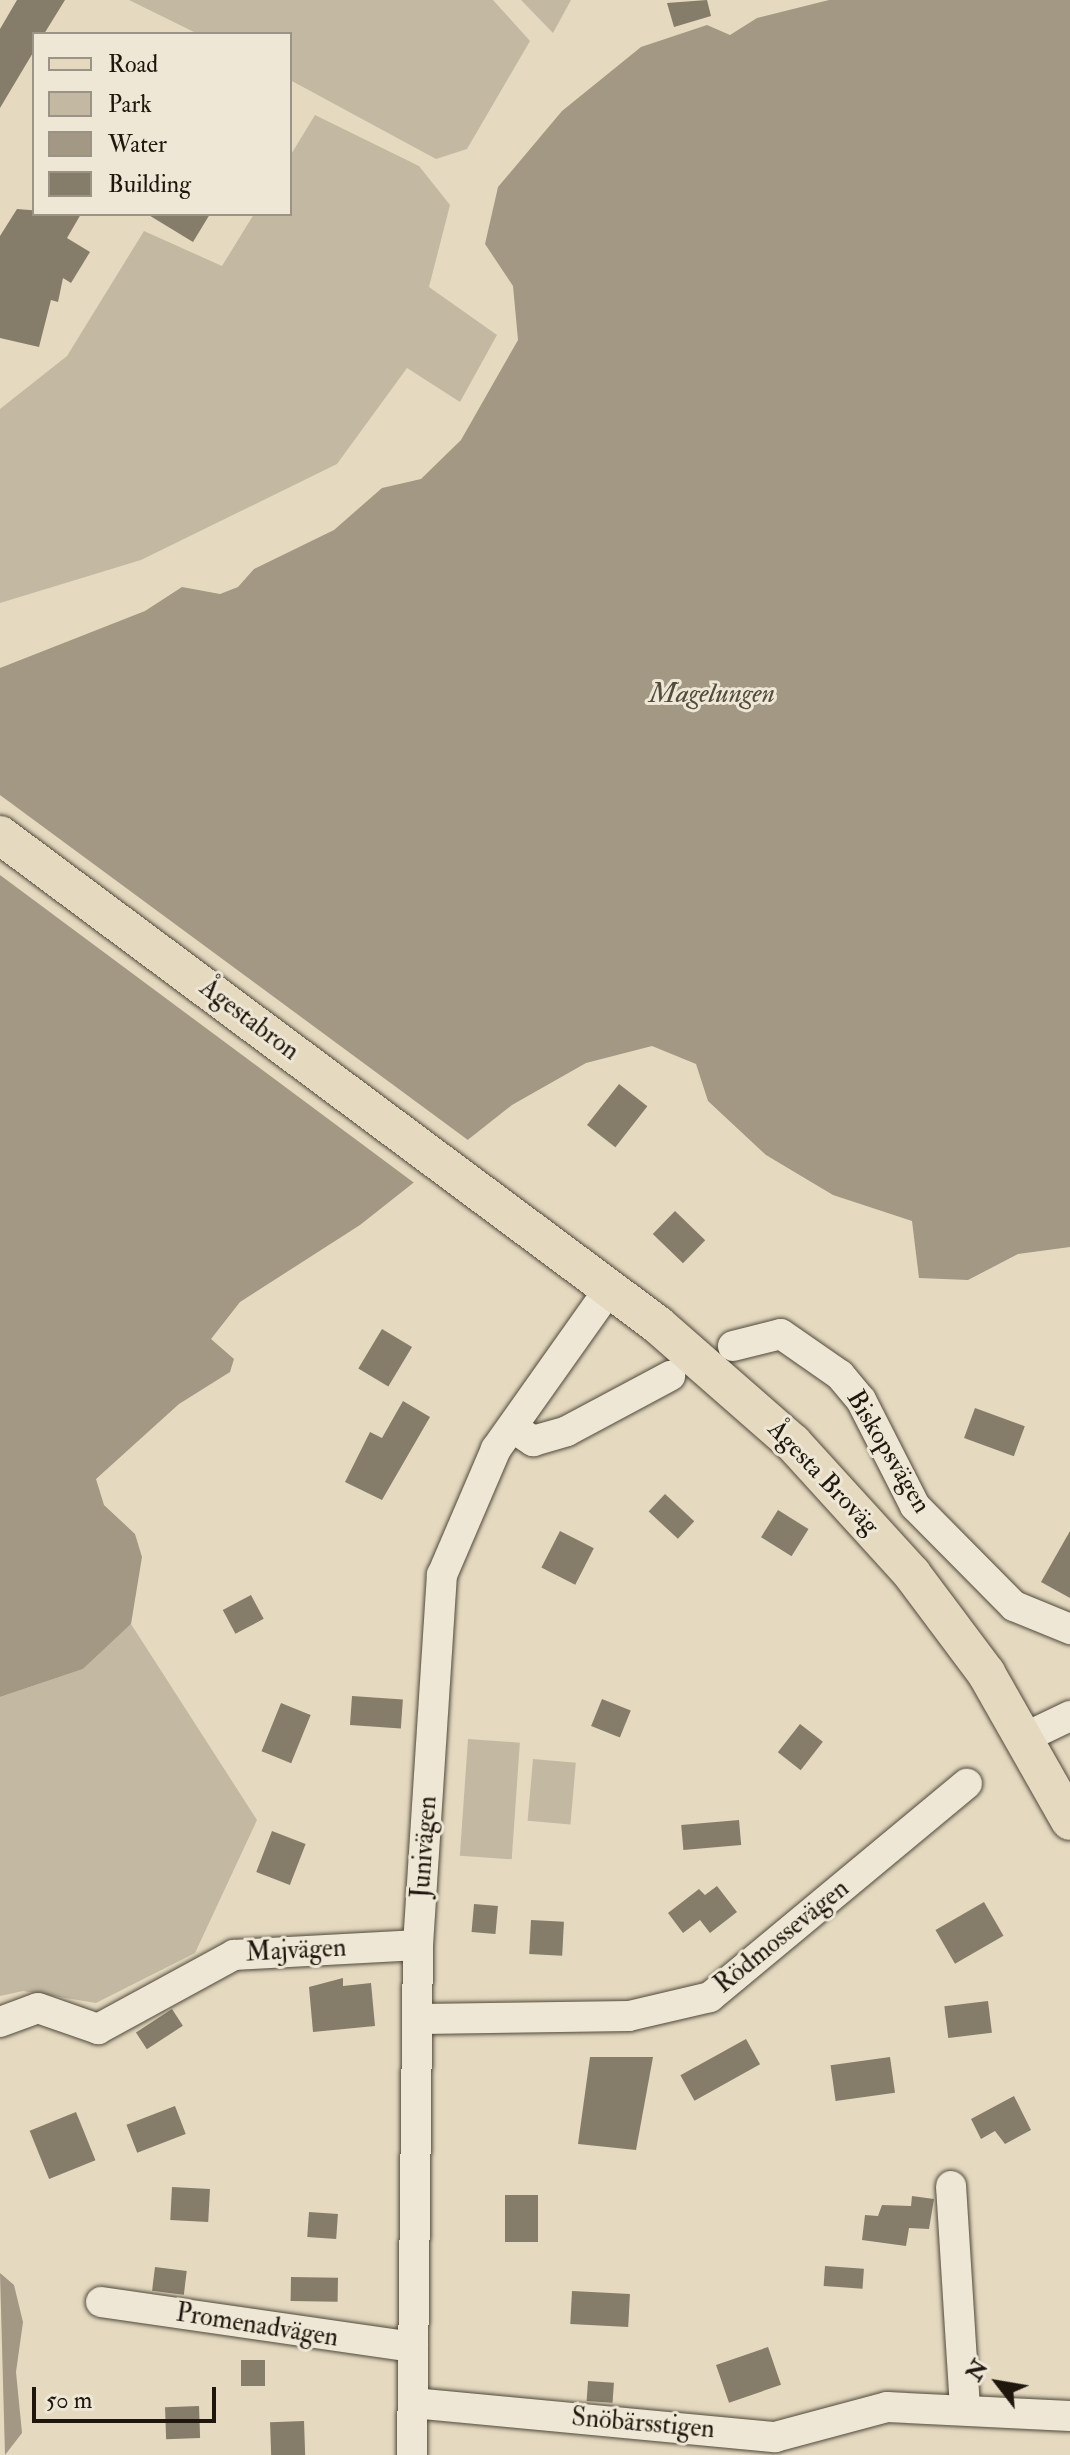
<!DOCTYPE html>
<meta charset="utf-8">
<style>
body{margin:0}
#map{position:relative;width:1070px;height:2455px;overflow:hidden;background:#e5dac0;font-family:"IM FELL Double Pica",serif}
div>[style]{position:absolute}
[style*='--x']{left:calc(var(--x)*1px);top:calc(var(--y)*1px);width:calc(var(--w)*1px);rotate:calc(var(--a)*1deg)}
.green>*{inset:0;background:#c3b9a2;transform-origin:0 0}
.water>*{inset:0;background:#a29883}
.pier>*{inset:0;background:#e5dac0}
.building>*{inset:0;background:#867c6a;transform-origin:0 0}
.roads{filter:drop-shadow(0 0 2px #50483a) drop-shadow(0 0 2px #50483a)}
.minor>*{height:30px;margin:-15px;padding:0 15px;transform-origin:15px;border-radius:15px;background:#eee7d6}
.major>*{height:38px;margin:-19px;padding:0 19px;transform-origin:19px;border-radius:19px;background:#e5dac0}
span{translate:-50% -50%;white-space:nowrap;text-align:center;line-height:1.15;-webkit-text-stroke:6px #eee7d6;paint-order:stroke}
.street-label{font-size:26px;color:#1f170d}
.water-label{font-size:28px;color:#534b3c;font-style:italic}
.legend{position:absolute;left:32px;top:32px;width:260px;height:184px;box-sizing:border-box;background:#eee7d6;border:2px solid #9b9486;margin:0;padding:10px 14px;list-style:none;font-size:24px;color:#1f170d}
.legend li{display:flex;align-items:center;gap:16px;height:40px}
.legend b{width:40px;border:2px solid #9b9486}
.north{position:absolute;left:958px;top:2343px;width:80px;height:80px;-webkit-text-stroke:6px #eee7d6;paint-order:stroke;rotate:301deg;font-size:22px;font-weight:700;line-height:32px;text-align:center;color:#1f170d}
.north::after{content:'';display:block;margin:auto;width:28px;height:36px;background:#1f170d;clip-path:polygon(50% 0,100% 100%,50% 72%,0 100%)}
.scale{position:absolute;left:32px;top:2387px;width:184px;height:36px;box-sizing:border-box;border:4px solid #1f170d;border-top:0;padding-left:10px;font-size:24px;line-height:28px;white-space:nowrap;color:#1f170d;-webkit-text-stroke:6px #eee7d6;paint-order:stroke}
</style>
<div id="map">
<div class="green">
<i style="clip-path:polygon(129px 0,493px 0,530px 41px,467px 149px,436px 159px,290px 80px,290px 34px,198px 34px)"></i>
<i style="clip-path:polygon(521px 0,571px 0,553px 33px)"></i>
<i style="clip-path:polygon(315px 115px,419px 166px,450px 205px,429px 287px,497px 335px,460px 402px,407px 368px,337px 464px,141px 560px,0 603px,0 409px,67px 356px,144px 231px,222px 266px,254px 214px,290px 214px,290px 156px)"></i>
<i style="clip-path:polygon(131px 1624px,257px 1820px,195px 1953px,96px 2003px,23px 1991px,0 1996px,0 1697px,83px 1669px)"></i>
<i style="left:468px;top:1739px;width:52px;height:117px;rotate:4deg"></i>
<i style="left:533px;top:1759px;width:43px;height:62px;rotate:5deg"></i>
</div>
<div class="water">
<i style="clip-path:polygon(829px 0,1070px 0,1070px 1247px,1018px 1254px,968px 1280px,919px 1278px,912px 1221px,833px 1195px,766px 1155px,708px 1101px,696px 1064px,652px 1046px,586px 1063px,512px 1105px,360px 1225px,240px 1302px,211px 1339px,234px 1359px,230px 1372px,179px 1404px,96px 1479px,104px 1505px,135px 1534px,142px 1557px,131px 1624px,83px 1669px,0 1697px,0 668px,145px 611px,182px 587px,220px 594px,238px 587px,254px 569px,334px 530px,382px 488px,421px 479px,461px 440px,518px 340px,513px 286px,485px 244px,498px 187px,562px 111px,641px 47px,707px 25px,730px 35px,757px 18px)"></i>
<i style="clip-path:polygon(0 2273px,14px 2285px,23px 2322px,16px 2372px,22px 2433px,5px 2455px)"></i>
</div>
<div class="pier">
<i style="clip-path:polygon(0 795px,472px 1143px,417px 1185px,0 875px)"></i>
</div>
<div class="building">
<i style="clip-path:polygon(17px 0,65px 0,44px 34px,34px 34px,34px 51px,0 108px,0 29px)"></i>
<i style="clip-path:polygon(707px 0,711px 16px,674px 27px,667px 3px)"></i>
<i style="clip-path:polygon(17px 209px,81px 214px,67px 238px,90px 252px,71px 283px,63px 278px,58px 302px,51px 300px,39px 347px,0 338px,0 236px)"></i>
<i style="clip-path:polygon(147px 214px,210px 214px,193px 242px)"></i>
<i style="left:619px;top:1084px;width:36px;height:52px;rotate:38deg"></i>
<i style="left:675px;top:1211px;width:42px;height:32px;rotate:44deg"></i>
<i style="left:382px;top:1329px;width:35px;height:46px;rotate:31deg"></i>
<i style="clip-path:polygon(403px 1401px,430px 1417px,382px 1500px,345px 1482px,370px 1432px,382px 1438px)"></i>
<i style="left:975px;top:1408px;width:53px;height:32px;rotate:20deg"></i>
<i style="left:665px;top:1494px;width:40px;height:24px;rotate:43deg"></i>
<i style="left:778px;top:1510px;width:36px;height:32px;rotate:32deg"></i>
<i style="left:560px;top:1531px;width:38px;height:41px;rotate:27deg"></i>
<i style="clip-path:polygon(1070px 1531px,1070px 1598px,1041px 1582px)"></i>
<i style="left:251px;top:1595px;width:27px;height:32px;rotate:62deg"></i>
<i style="left:352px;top:1696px;width:51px;height:29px;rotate:4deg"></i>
<i style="left:602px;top:1699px;width:31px;height:29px;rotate:22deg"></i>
<i style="left:281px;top:1703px;width:32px;height:52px;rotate:22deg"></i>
<i style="left:800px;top:1724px;width:29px;height:36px;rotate:38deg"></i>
<i style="left:739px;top:1820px;width:25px;height:58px;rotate:85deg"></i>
<i style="left:272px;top:1831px;width:36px;height:44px;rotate:21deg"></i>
<i style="clip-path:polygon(717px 1886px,737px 1912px,710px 1933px,700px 1920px,683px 1933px,668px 1913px,699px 1889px,705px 1895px)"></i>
<i style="left:984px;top:1902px;width:39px;height:56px;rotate:60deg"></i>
<i style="left:474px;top:1904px;width:24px;height:28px;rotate:5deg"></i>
<i style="left:531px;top:1920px;width:33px;height:34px;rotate:3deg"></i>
<i style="clip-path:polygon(343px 1978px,343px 1986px,371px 1983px,375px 2026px,313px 2032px,309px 1987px)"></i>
<i style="left:988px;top:2001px;width:32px;height:44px;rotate:83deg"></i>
<i style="left:172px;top:2009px;width:20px;height:43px;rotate:57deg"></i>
<i style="left:746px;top:2039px;width:29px;height:75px;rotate:61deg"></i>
<i style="clip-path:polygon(590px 2057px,653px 2057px,636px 2150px,578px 2144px)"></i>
<i style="left:890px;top:2057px;width:36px;height:60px;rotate:82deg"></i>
<i style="clip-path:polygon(1014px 2096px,1031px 2130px,1005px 2144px,995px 2131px,981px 2139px,971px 2119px)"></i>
<i style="left:175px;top:2106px;width:30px;height:52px;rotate:69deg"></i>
<i style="left:76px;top:2112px;width:52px;height:50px;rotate:68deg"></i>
<i style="left:172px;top:2187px;width:38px;height:33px;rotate:3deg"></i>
<i style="left:505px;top:2195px;width:33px;height:47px"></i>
<i style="clip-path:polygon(912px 2196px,934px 2199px,929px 2229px,909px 2228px,906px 2246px,862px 2240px,865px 2215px,878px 2216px,882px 2205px,911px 2206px)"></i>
<i style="left:309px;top:2212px;width:29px;height:25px;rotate:4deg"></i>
<i style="left:825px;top:2266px;width:39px;height:20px;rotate:4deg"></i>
<i style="left:155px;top:2267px;width:32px;height:24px;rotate:7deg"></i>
<i style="left:291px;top:2277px;width:47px;height:24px;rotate:1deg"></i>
<i style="left:572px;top:2291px;width:58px;height:33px;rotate:3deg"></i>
<i style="left:768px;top:2347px;width:40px;height:55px;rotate:71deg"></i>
<i style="left:241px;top:2360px;width:24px;height:26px"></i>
<i style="left:588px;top:2381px;width:26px;height:20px;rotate:4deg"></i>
<i style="left:199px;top:2406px;width:32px;height:34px;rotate:88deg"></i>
<i style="left:304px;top:2421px;width:34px;height:34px;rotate:88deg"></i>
</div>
<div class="roads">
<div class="minor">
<i style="--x:733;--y:1346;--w:49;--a:-14"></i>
<i style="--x:781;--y:1334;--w:72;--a:34.8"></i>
<i style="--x:840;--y:1375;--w:33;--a:50"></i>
<i style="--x:861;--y:1400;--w:119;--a:63"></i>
<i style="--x:915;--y:1506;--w:141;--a:45.3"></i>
<i style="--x:1014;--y:1606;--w:61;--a:22.3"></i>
<i style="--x:515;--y:1429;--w:22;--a:34"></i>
<i style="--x:533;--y:1441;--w:35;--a:-16"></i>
<i style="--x:567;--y:1431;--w:117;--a:-28.1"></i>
<i style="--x:1024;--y:1738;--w:51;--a:-25.6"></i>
<i style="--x:421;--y:2019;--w:208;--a:-0.8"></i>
<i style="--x:629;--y:2016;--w:83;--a:-13.2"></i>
<i style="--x:710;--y:1997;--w:334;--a:-39.7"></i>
<i style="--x:0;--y:2022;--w:40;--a:-20.2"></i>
<i style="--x:38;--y:2008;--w:64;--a:19.3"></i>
<i style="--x:98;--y:2029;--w:155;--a:-28.6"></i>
<i style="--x:234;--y:1955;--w:184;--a:-3.1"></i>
<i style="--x:951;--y:2186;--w:222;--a:86.4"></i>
<i style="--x:101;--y:2302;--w:315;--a:8.2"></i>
<i style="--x:413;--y:2403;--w:364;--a:5.4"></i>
<i style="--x:775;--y:2437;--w:116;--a:-15"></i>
<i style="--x:887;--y:2407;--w:183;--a:2.8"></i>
<i style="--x:412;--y:2455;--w:510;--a:-89.33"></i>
<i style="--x:418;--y:1945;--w:371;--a:-86.3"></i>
<i style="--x:442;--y:1575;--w:137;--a:-66.8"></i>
<i style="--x:496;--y:1449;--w:197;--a:-54.7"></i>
</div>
<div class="major">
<i style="--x:0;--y:835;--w:820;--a:36.67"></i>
<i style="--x:658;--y:1325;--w:179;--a:41.2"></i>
<i style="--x:793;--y:1443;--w:177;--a:47.7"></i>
<i style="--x:912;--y:1574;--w:124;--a:53.2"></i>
<i style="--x:986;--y:1673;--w:170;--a:60.4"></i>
</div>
</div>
<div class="street-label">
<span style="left:249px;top:1020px;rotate:37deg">Ågestabron</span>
<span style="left:888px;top:1452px;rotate:59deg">Biskopsvägen</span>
<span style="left:823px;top:1478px;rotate:46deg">Ågesta Broväg</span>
<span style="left:425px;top:1847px;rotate:-86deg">Junivägen</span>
<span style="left:782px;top:1937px;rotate:-39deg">Rödmossevägen</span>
<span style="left:296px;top:1951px;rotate:-3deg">Majvägen</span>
<span style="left:257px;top:2326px;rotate:9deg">Promenadvägen</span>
<span style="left:643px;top:2424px;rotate:5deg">Snöbärsstigen</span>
</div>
<div class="water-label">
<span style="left:712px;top:694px">Magelungen</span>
</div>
<ul class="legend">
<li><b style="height:10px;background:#e5dac0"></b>Road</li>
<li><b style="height:22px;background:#c3b9a2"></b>Park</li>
<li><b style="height:22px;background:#a29883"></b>Water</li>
<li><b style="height:22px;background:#867c6a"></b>Building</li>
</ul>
<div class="north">N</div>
<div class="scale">50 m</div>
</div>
